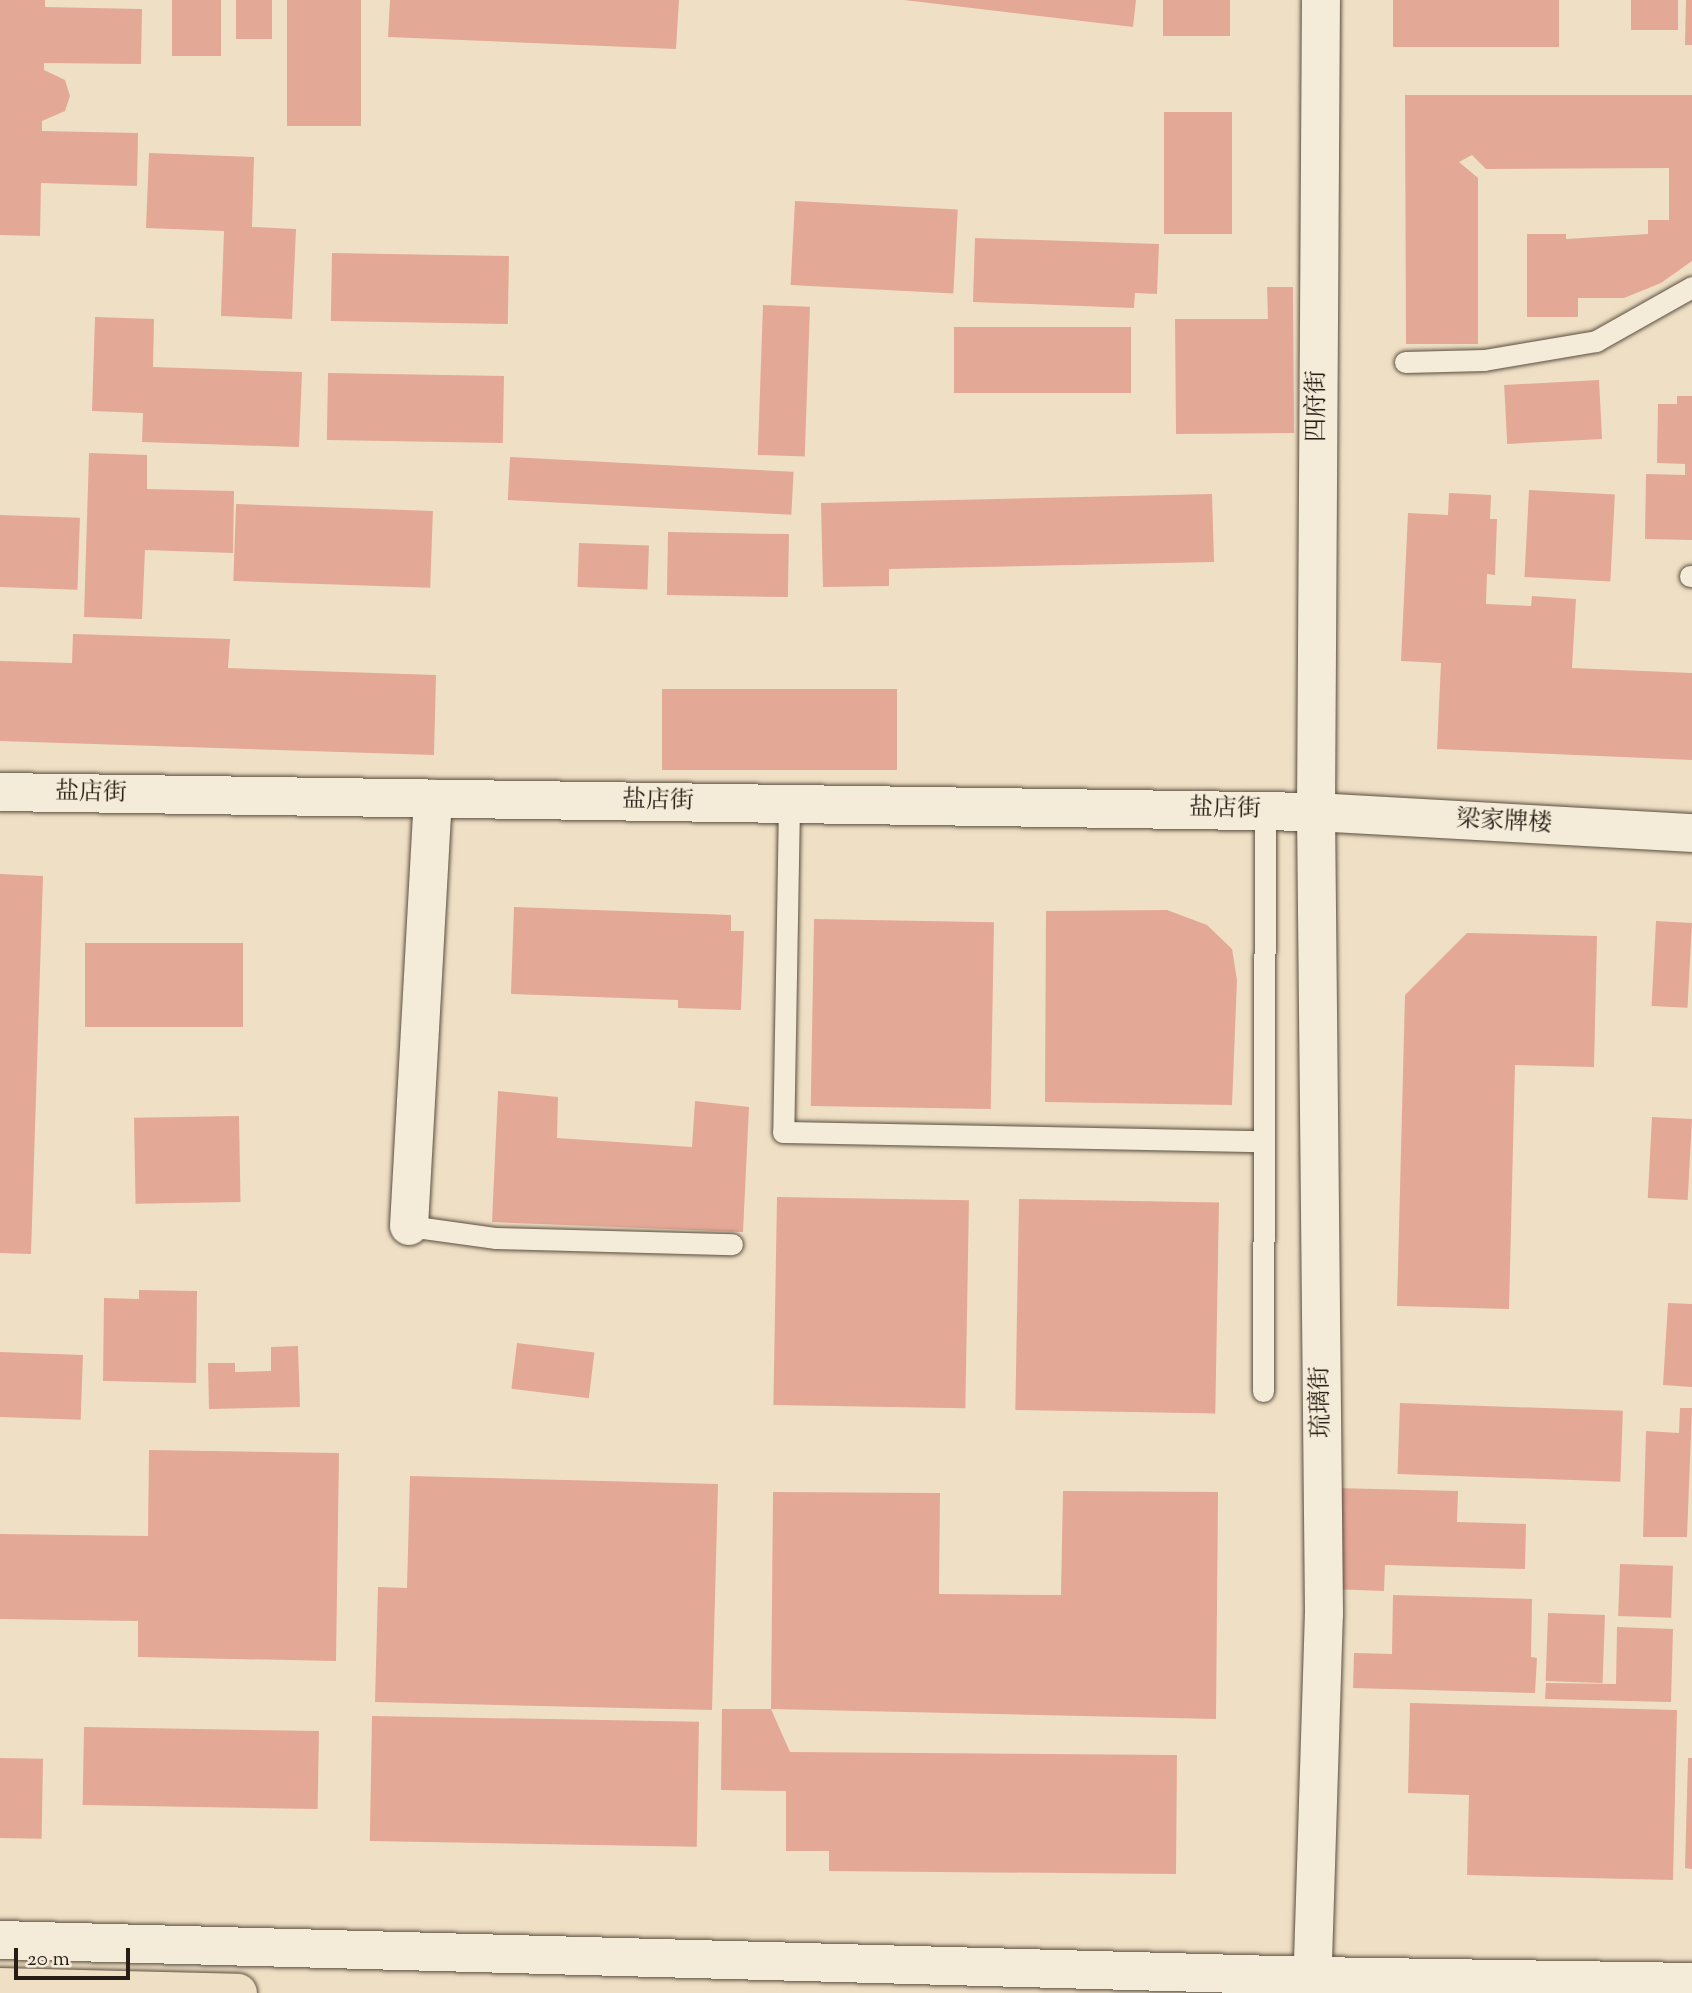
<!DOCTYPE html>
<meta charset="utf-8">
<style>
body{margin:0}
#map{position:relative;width:1692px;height:1993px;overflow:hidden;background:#efe0c5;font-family:"Sorts Mill Goudy","Noto Serif SC",serif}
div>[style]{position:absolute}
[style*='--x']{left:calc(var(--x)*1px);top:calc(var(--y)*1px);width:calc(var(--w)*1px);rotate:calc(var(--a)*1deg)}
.building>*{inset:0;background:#e4a896;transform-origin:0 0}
.roads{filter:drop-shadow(0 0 2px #5a4e40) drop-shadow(0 0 2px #5a4e40)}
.lane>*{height:21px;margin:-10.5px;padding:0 10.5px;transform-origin:10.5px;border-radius:10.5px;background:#f5ebd9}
.street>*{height:38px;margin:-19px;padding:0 19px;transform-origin:19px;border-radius:19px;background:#f5ebd9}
.secondary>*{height:38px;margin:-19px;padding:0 19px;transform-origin:19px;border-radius:19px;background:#f5ebd9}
.primary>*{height:38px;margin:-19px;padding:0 19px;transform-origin:19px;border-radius:19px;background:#efe0c5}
span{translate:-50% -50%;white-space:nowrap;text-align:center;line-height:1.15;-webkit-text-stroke:5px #f5ebd9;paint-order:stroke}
.street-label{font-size:24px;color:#281d14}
.scale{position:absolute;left:14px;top:1948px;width:116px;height:32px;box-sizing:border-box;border:4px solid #281d14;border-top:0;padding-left:9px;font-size:21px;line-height:24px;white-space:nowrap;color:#281d14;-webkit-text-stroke:5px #f5ebd9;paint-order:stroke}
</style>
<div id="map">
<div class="building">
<i style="clip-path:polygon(0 0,45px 0,45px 7px,142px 9px,141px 64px,44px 63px,44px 70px,65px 80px,70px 96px,65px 111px,42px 121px,42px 131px,138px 133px,137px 186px,41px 183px,40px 236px,0 235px)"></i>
<i style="left:172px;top:0;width:49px;height:56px"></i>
<i style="left:236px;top:0;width:36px;height:39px"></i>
<i style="left:287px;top:0;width:74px;height:126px"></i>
<i style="clip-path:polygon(390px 0,679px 0,676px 49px,388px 37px)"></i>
<i style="clip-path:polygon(904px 0,1136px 0,1133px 27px)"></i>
<i style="left:1163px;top:0;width:67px;height:36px"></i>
<i style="left:1393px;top:0;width:166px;height:47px"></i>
<i style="left:1631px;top:0;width:47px;height:30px"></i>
<i style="clip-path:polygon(1686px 0,1692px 0,1692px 45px,1685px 45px)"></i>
<i style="clip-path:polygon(1405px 95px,1692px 95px,1692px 261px,1661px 283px,1624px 298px,1578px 298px,1578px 317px,1527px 317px,1527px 234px,1566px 234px,1566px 239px,1648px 234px,1648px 220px,1669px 220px,1669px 168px,1486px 169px,1472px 155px,1459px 162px,1478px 178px,1478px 344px,1406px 344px)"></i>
<i style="left:1164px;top:112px;width:68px;height:122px"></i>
<i style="clip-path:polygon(149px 153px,254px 157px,252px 227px,296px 229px,292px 319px,221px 316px,224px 231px,146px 228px)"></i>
<i style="left:795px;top:201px;width:163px;height:84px;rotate:3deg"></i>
<i style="clip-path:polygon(975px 238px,1159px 244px,1157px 294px,1135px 293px,1134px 308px,973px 302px)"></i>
<i style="left:332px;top:253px;width:177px;height:68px;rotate:1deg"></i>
<i style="clip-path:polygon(1267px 287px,1293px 287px,1294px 433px,1176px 434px,1175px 319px,1268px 319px)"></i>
<i style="left:763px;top:305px;width:47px;height:150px;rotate:2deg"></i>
<i style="clip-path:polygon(95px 317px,154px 319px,153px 367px,302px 372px,299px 447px,142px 442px,143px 413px,92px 411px)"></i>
<i style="left:954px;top:327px;width:177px;height:66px"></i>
<i style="left:328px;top:373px;width:176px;height:67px;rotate:1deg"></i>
<i style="left:1599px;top:380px;width:59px;height:95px;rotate:87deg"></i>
<i style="clip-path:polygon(1677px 396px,1692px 396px,1692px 540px,1645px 539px,1646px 474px,1685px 475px,1685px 464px,1657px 463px,1658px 404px,1677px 404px)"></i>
<i style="clip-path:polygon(89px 453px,147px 455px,147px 489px,234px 491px,233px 553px,145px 550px,142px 619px,84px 617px)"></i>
<i style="left:510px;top:457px;width:284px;height:43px;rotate:3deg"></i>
<i style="left:1529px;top:490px;width:86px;height:87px;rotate:3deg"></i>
<i style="clip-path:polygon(1449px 493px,1491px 495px,1490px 519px,1497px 519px,1495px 575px,1487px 574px,1486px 604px,1531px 606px,1532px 596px,1576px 599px,1572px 668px,1692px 673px,1692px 760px,1437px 749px,1441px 663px,1401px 661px,1408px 513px,1448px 515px)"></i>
<i style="clip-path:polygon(1212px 494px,1214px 562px,889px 569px,889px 586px,823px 587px,821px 503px)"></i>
<i style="left:236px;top:504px;width:197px;height:77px;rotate:2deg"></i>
<i style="left:0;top:515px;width:80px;height:72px;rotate:2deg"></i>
<i style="left:668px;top:532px;width:121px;height:63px;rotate:1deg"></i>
<i style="left:579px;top:543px;width:70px;height:44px;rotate:2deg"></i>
<i style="clip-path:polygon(73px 634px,230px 639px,228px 668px,436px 675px,434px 755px,0 741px,0 661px,72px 663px)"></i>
<i style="left:662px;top:689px;width:235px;height:81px"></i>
<i style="clip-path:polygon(0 874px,43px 876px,31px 1254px,0 1253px)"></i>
<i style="clip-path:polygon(514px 907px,731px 915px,731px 931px,744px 931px,741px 1010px,678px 1008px,678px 1000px,511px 994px)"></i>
<i style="clip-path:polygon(1167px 910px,1207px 925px,1232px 949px,1237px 980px,1232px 1105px,1045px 1102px,1046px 911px)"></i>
<i style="left:814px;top:919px;width:180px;height:187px;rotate:1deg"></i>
<i style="left:1656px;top:921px;width:36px;height:85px;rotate:3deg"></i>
<i style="clip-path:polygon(1467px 933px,1597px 936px,1594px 1067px,1515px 1065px,1509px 1309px,1397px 1306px,1405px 995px)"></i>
<i style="left:243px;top:943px;width:84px;height:158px;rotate:90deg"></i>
<i style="clip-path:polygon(498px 1091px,558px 1097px,557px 1138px,692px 1147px,695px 1101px,749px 1107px,743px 1232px,492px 1222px)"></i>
<i style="left:239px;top:1116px;width:86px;height:105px;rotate:89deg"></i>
<i style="left:1652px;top:1117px;width:40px;height:81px;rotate:3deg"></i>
<i style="left:777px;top:1197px;width:192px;height:208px;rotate:1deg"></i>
<i style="left:1019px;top:1199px;width:200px;height:211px;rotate:1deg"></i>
<i style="clip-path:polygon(139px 1290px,197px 1291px,196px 1383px,103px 1381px,104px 1298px,139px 1299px)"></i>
<i style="clip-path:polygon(1668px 1303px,1692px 1304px,1692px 1387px,1663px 1385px)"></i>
<i style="left:517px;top:1343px;width:78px;height:46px;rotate:7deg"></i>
<i style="clip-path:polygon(298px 1346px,300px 1407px,209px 1409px,208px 1363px,235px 1363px,235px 1372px,271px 1371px,271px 1347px)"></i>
<i style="left:0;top:1352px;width:83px;height:65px;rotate:2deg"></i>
<i style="left:1400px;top:1403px;width:223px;height:71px;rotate:2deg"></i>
<i style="clip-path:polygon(1680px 1408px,1692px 1408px,1687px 1537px,1643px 1537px,1646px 1431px,1679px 1433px)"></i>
<i style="clip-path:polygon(149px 1450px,339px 1453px,336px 1661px,138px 1657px,138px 1621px,0 1619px,0 1534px,148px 1536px)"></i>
<i style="clip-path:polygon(410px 1476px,718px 1484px,712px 1710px,375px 1702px,378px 1587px,407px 1588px)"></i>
<i style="clip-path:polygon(1334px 1488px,1458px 1491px,1457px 1522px,1526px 1524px,1525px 1569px,1385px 1565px,1384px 1591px,1331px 1589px)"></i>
<i style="clip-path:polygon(1063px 1491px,1218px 1492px,1216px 1719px,771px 1709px,773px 1492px,940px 1493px,939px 1594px,1061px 1595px)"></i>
<i style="left:1620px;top:1564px;width:53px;height:52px;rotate:2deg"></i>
<i style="clip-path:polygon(1393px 1595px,1532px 1599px,1531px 1657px,1537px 1658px,1535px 1693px,1353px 1688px,1354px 1653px,1392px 1654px)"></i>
<i style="left:1548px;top:1613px;width:57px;height:68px;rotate:2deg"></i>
<i style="clip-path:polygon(1617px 1627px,1673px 1629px,1671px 1702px,1545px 1699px,1546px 1683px,1616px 1684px)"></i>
<i style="clip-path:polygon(1410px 1703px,1677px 1710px,1673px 1880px,1467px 1875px,1469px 1795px,1408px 1793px)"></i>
<i style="clip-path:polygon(722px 1709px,771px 1709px,790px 1752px,1177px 1755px,1176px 1874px,829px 1871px,829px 1851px,786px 1851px,786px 1791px,721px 1790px)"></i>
<i style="left:372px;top:1716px;width:327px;height:125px;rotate:1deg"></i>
<i style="left:84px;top:1727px;width:235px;height:78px;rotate:1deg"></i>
<i style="left:0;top:1758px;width:43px;height:80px;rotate:1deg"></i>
<i style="clip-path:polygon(1688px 1758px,1692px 1758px,1692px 1869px,1685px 1868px)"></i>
</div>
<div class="roads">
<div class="lane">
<i style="--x:1405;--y:362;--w:79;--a:-1.5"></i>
<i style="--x:1484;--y:360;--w:114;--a:-9.6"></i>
<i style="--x:1596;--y:341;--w:110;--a:-29.4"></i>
<i style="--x:1690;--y:576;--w:2;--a:0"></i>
<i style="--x:789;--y:804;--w:328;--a:91"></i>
<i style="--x:783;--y:1132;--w:481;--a:1.1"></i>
<i style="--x:409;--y:1226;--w:88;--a:7.9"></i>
<i style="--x:496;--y:1238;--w:236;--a:1.5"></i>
<i style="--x:1263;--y:1391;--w:580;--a:-89.8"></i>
</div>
<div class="street">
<i style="--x:409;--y:1226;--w:428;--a:-86.8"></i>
<i style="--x:0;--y:1940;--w:1313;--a:1.57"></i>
<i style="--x:1313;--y:1976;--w:379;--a:0.9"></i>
</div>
<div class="secondary">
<i style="--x:0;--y:792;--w:1316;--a:0.87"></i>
<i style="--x:1316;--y:812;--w:377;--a:3.2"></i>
<i style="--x:1312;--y:1993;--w:379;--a:-88.2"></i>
<i style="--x:1324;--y:1614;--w:802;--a:-90.57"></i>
<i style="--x:1316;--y:812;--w:812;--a:-89.65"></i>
</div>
<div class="primary">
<i style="--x:0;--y:1987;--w:238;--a:1.4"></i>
</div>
</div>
<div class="street-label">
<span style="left:1318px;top:406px;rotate:-90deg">四府街</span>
<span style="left:91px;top:794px;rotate:1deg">盐店街</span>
<span style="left:658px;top:802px;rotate:1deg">盐店街</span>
<span style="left:1225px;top:810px;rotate:1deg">盐店街</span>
<span style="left:1504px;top:823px;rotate:3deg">梁家牌楼</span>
<span style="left:1322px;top:1402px;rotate:-91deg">琉璃街</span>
</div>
<div class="scale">20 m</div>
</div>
